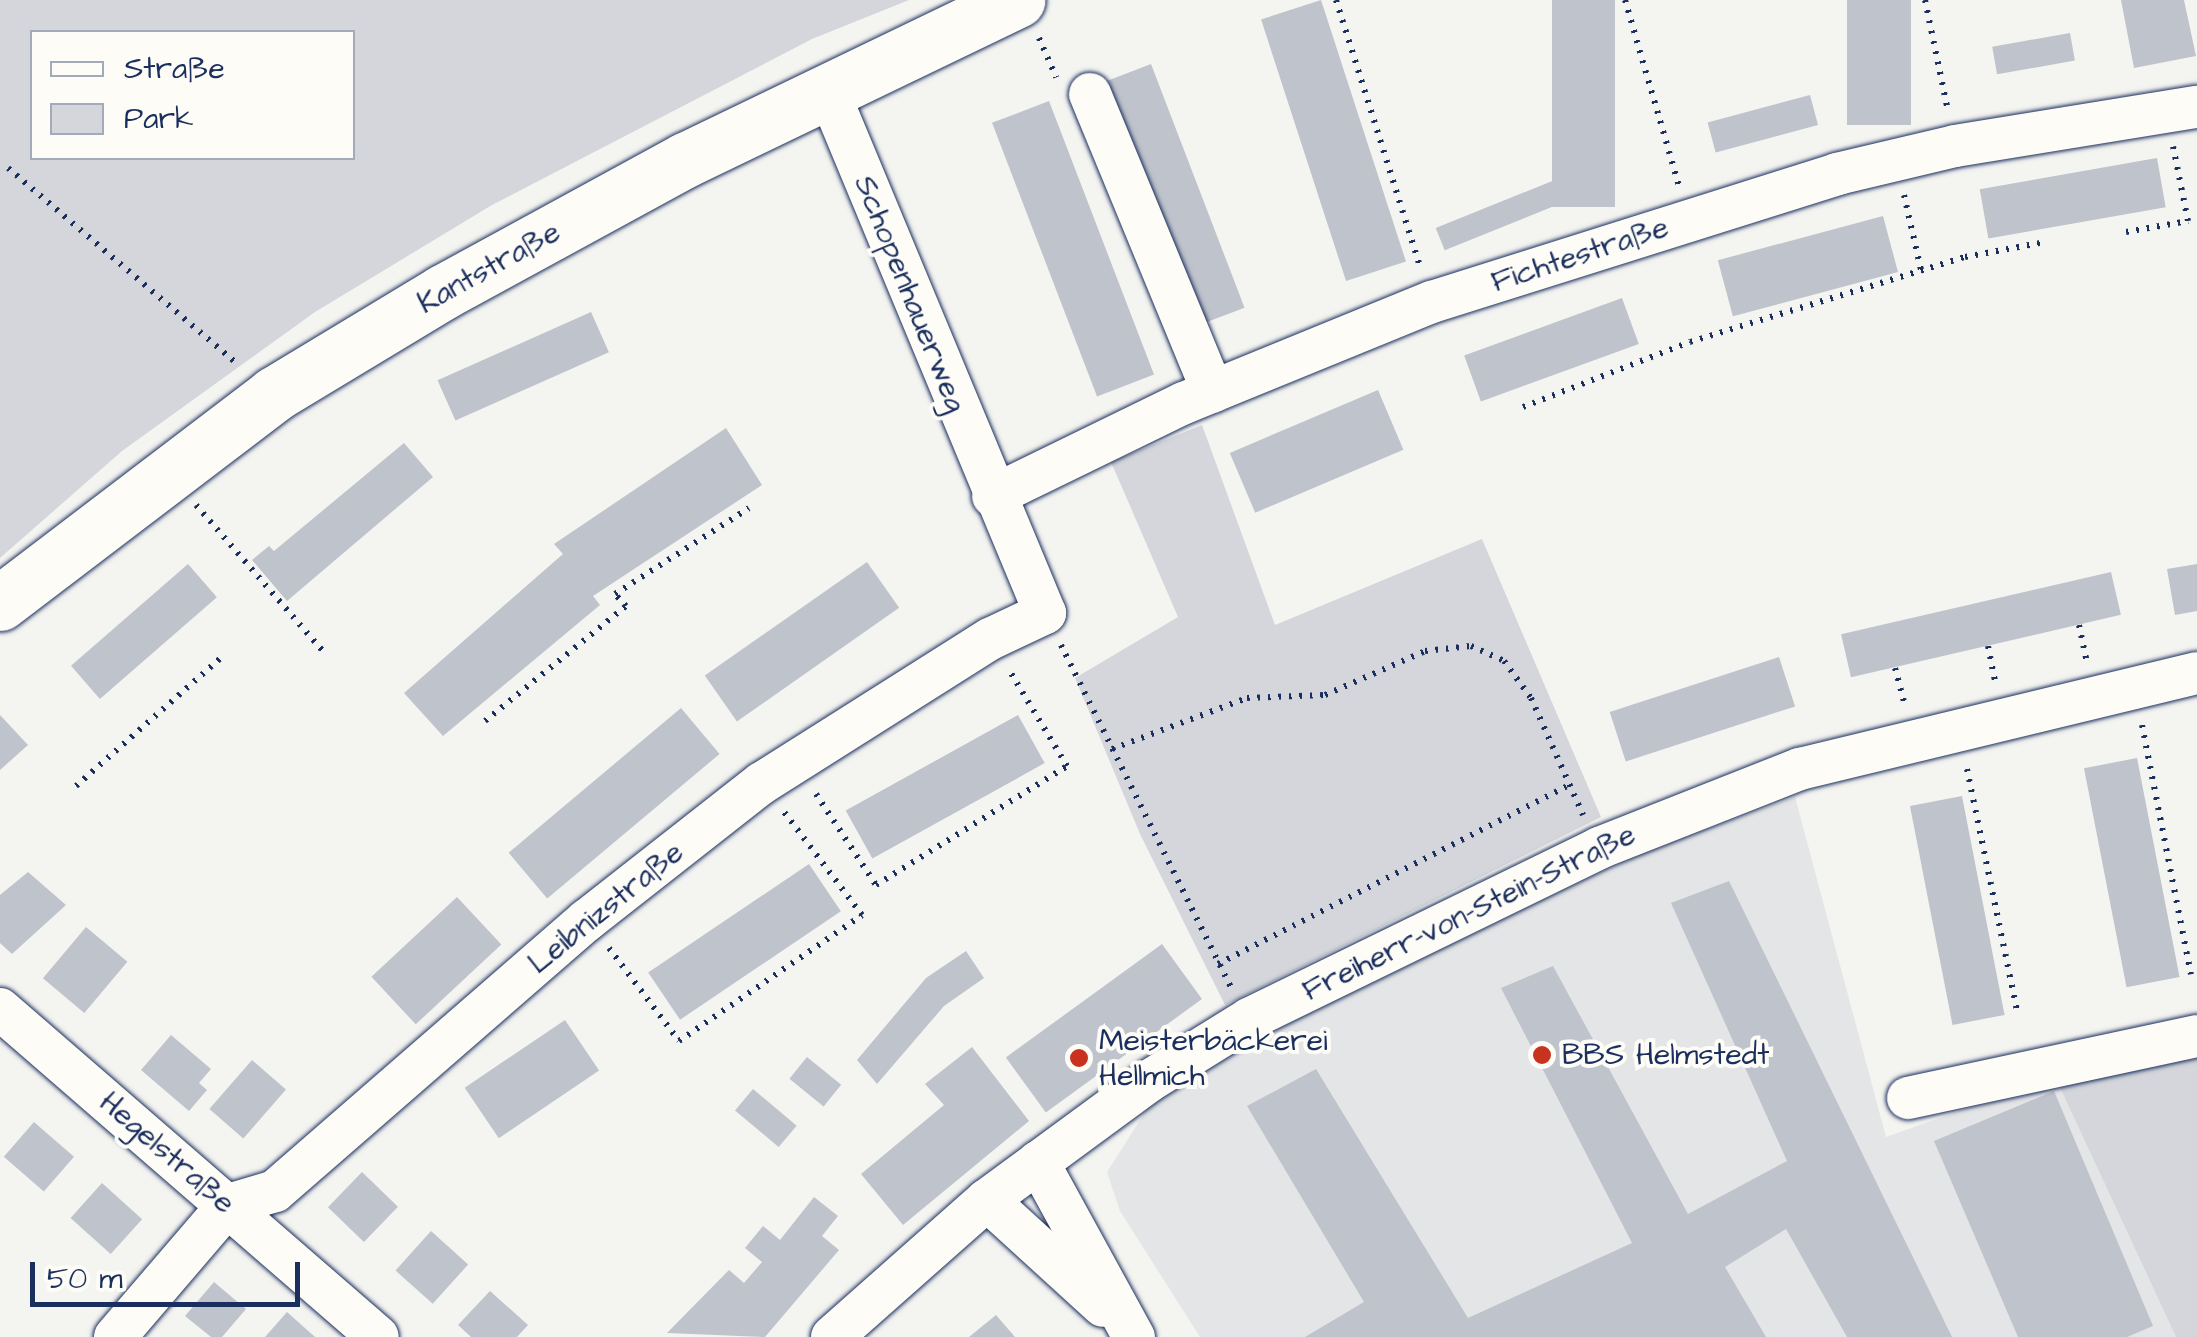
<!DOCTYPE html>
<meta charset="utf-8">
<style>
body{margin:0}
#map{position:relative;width:2197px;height:1337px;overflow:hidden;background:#f4f4f1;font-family:"Architects Daughter",sans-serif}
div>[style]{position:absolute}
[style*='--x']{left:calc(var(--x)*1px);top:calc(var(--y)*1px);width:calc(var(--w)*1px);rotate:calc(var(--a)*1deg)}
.built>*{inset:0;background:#e4e5e6}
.green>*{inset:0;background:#d4d6db}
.building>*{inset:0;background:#bfc3cc;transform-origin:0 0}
.path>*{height:6px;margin-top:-3px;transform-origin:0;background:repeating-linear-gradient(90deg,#1b2f5e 0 2.5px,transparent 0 10.5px)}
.roads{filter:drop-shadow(0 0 2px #1b2f5e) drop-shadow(0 0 2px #1b2f5e)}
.minor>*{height:42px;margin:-21px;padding:0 21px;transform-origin:21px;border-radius:21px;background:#fdfcf7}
.major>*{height:55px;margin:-27.5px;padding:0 27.5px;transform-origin:27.5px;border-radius:27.5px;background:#fdfcf7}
.dots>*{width:28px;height:28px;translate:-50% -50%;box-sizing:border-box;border:5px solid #fdfcf7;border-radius:50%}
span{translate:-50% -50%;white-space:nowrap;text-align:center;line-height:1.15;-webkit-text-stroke:8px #fdfcf7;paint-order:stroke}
.street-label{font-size:30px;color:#1b2f5e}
.poi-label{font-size:30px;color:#1b2f5e}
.left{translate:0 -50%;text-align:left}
.legend{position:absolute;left:30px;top:30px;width:325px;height:130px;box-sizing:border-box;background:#fdfcf7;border:2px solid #a3aaba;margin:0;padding:12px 18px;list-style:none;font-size:30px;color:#1b2f5e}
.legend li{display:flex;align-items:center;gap:20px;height:50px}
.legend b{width:50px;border:2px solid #a3aaba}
.scale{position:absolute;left:30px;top:1262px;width:270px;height:45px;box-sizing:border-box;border:5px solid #1b2f5e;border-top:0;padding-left:12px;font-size:30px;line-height:35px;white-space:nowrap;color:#1b2f5e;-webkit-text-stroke:8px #fdfcf7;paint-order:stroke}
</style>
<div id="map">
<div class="built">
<i style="clip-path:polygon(1795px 797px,1886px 1137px,2055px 1077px,2176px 1337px,1200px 1337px,1120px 1211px,1107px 1172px,1156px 1095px,1256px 1033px,1640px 854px)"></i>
</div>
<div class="green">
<i style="clip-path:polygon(evenodd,0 0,909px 0,812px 39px,492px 205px,315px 312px,122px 451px,0 558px,0 0,32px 32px,352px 32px,352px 158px,32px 158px,32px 32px)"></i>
<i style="clip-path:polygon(1202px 425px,1275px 625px,1482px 539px,1601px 817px,1225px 1005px,1140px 834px,1075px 678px,1178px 617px,1111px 462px)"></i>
<i style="clip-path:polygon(2197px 1050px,2197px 1337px,2176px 1337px,2055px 1077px)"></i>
</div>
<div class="building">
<i style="left:1321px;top:0;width:275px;height:63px;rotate:72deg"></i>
<i style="left:1552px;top:0;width:63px;height:207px"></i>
<i style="left:1847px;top:0;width:64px;height:125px"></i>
<i style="clip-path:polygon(2121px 0,2184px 0,2196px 56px,2134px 68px)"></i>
<i style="left:2070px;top:33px;width:28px;height:79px;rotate:80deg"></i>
<i style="left:1151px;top:64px;width:261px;height:48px;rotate:69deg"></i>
<i style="left:1810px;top:95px;width:31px;height:106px;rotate:75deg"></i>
<i style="left:1049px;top:101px;width:293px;height:61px;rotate:69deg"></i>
<i style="left:2157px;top:158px;width:50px;height:180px;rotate:80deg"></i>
<i style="left:1572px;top:173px;width:24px;height:147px;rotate:68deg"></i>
<i style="left:1883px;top:216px;width:58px;height:171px;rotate:75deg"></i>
<i style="left:1622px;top:298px;width:49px;height:168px;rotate:70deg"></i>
<i style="left:591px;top:312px;width:44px;height:168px;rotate:66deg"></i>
<i style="left:1378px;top:390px;width:65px;height:161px;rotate:67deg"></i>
<i style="clip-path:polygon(726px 428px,762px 485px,593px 596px,600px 605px,443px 736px,404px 693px,563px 554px,554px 544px)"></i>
<i style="clip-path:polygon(404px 443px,433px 477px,287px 601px,252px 560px,269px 546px,274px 551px)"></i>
<i style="left:867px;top:562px;width:56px;height:198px;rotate:55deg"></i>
<i style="left:188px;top:564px;width:44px;height:155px;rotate:49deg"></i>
<i style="clip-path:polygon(2197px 564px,2197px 611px,2175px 615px,2167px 569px)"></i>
<i style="left:2111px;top:572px;width:44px;height:277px;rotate:77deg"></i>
<i style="left:1779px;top:657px;width:52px;height:178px;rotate:72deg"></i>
<i style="left:681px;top:708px;width:60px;height:225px;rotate:50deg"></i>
<i style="clip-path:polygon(0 715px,28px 745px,0 770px)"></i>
<i style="left:1018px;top:715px;width:55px;height:197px;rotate:61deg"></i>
<i style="left:2137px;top:758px;width:223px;height:54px;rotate:79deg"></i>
<i style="left:1962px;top:796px;width:223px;height:53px;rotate:79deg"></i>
<i style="left:809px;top:864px;width:57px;height:194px;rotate:56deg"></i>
<i style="clip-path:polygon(28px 872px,66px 905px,12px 954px,0 943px,0 895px)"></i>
<i style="clip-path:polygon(1729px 881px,1952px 1337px,1847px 1337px,1786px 1229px,1725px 1267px,1766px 1337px,1305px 1337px,1364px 1302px,1247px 1106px,1316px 1069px,1468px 1318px,1632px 1243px,1501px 988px,1553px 966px,1688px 1214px,1787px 1161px,1671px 903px)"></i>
<i style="left:457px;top:897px;width:65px;height:117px;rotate:47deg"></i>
<i style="left:86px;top:927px;width:54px;height:67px;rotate:40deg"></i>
<i style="left:1162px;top:944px;width:68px;height:193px;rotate:54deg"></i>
<i style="clip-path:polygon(966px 951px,984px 978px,944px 1006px,877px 1084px,857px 1060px,926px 978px)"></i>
<i style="left:565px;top:1020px;width:61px;height:121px;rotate:56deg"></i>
<i style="clip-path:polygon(171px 1035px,211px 1069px,199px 1083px,207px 1090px,189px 1111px,141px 1070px)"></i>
<i style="clip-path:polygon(972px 1047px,1029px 1121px,903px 1225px,861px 1174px,944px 1105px,925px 1084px)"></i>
<i style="left:807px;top:1057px;width:44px;height:28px;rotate:39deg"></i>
<i style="left:252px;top:1060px;width:45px;height:65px;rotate:41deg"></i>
<i style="left:753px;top:1089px;width:57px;height:28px;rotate:40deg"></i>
<i style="clip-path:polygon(2054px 1091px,2153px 1326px,2127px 1337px,2018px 1337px,1934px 1141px)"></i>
<i style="left:34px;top:1122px;width:53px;height:46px;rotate:41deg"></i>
<i style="left:362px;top:1172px;width:50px;height:49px;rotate:44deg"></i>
<i style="left:102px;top:1183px;width:54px;height:47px;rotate:42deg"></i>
<i style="clip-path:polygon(814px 1197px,838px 1216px,822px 1236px,839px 1250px,765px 1337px,667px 1333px,729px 1270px,744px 1283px,762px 1262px,745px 1248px,763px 1226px,780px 1240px)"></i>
<i style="left:431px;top:1231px;width:50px;height:53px;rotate:42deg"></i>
<i style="clip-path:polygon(214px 1282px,246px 1309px,222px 1337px,211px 1337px,185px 1316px)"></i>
<i style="clip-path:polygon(490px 1291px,528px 1325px,517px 1337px,471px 1337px,458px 1325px)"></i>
<i style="clip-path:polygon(287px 1312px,315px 1337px,265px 1337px)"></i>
<i style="clip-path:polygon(996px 1315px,1015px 1337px,969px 1337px)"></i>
</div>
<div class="path">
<i style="--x:1336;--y:0;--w:279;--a:72.5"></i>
<i style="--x:1625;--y:0;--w:194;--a:73.8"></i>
<i style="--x:1925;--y:0;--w:113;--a:78.3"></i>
<i style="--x:1039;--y:38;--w:43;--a:66.4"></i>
<i style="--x:8;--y:168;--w:304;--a:40.5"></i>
<i style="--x:1904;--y:195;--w:81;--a:77.2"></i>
<i style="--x:2126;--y:232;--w:63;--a:-10.1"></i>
<i style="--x:2188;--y:221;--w:76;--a:-101.3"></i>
<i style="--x:1523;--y:407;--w:179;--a:-21.3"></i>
<i style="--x:1690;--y:342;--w:288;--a:-17.2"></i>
<i style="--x:1965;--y:257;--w:81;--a:-10.6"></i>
<i style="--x:196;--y:505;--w:194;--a:49"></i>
<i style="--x:2079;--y:625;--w:39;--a:78"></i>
<i style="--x:1061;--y:645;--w:382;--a:63.6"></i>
<i style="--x:1988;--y:646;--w:41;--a:78.7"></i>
<i style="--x:1895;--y:668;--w:38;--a:75"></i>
<i style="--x:485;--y:721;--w:182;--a:-39.2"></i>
<i style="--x:626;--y:606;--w:16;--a:-133"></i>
<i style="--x:615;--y:594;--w:159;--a:-32.7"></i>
<i style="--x:2142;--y:725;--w:254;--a:78.9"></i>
<i style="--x:1112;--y:749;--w:144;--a:-20.7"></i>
<i style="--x:1247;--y:698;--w:78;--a:-2.2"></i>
<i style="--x:1325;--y:695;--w:109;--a:-23.7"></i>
<i style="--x:1425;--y:651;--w:46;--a:-6.2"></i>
<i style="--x:1471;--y:646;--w:36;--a:24"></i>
<i style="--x:1504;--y:661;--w:46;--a:53.9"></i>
<i style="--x:1531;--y:698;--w:128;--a:66"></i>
<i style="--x:1967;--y:769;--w:246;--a:78.3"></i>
<i style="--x:76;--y:786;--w:195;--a:-41.5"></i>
<i style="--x:816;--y:794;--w:109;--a:56.6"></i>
<i style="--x:876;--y:885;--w:225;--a:-31.9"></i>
<i style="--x:1067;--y:766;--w:112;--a:-121.1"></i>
<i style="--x:609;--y:948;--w:116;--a:53"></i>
<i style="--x:679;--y:1041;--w:222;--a:-34.5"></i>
<i style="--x:862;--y:915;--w:129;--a:-127.1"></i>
<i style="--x:1218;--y:964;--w:394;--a:-27"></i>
</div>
<div class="roads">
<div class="minor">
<i style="--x:1090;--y:94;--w:322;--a:67.6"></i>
<i style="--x:993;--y:496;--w:212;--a:-26"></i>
<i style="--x:1184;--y:403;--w:268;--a:-22.2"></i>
<i style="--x:1432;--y:302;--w:425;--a:-17.5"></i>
<i style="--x:1837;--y:174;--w:121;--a:-13.3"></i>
<i style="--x:1955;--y:146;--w:245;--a:-9.2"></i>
<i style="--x:0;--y:1009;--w:500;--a:40.95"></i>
<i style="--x:1908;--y:1098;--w:296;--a:-12.1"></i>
<i style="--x:1038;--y:1162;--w:200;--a:61.3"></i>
<i style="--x:987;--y:1200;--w:157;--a:42.4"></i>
<i style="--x:115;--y:1337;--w:174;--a:-49.4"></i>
<i style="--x:228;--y:1205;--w:49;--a:-16.6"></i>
<i style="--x:275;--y:1191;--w:413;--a:-41"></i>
<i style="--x:587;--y:920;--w:222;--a:-38.1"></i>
<i style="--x:762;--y:783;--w:270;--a:-32.3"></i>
<i style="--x:990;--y:639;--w:61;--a:-25.3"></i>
<i style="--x:1045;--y:613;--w:565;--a:-112.57"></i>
<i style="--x:832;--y:1337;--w:207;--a:-41.5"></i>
<i style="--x:987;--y:1200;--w:201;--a:-36.3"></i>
<i style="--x:1149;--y:1081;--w:118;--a:-31.8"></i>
<i style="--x:1249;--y:1019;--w:390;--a:-26"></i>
<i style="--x:1599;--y:848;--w:216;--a:-21.5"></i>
<i style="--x:1800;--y:769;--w:408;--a:-13.6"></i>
</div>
<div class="major">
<i style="--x:0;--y:603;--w:345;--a:-37.3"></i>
<i style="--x:274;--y:394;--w:197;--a:-31.1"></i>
<i style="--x:443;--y:292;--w:276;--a:-28.6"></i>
<i style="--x:685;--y:160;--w:369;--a:-25.7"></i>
</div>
</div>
<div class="dots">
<i style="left:1542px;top:1055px;background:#c8321e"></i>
<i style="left:1079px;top:1058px;background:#c8321e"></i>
</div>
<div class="street-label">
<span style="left:1580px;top:255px;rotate:-18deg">Fichtestraße</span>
<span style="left:489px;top:268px;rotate:-29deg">Kantstraße</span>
<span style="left:910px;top:294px;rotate:68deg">Schopenhauerweg</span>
<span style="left:606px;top:908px;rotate:-39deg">Leibnizstraße</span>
<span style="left:1469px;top:913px;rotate:-26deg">Freiherr-von-Stein-Straße</span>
<span style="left:167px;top:1153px;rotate:41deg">Hegelstraße</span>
</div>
<div class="poi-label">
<span class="left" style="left:1099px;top:1058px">Meisterbäckerei<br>Hellmich</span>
<span class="left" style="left:1562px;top:1055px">BBS Helmstedt</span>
</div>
<ul class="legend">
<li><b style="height:12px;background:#fdfcf7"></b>Straße</li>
<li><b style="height:28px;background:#d4d6db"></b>Park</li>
</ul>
<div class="scale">50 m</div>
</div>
